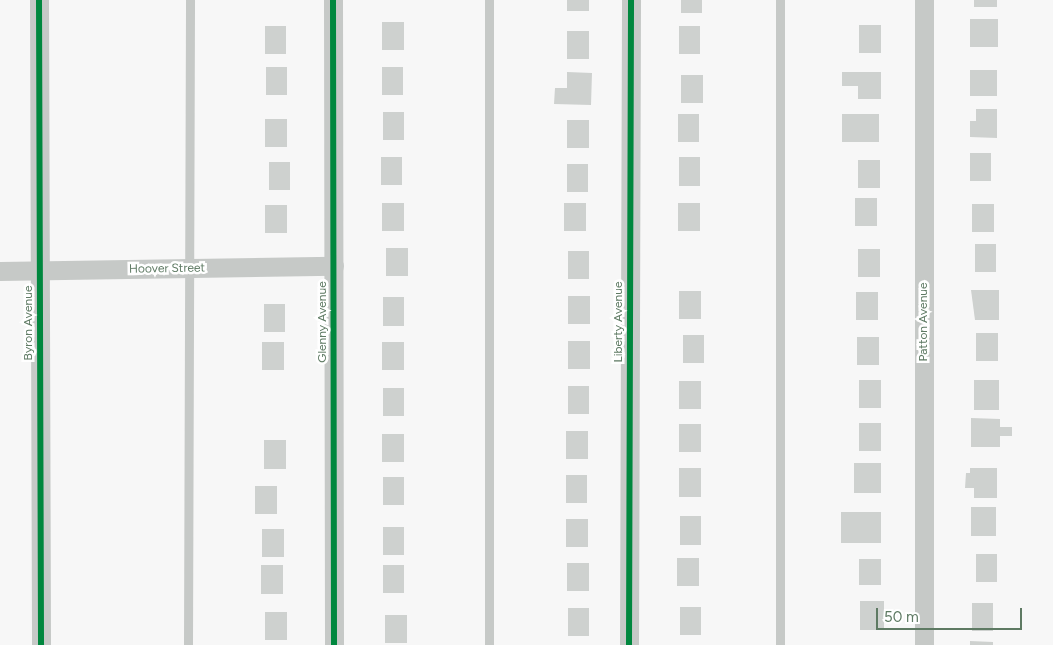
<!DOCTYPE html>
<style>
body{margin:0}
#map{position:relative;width:1053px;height:645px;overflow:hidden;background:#f7f7f7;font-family:Figtree,sans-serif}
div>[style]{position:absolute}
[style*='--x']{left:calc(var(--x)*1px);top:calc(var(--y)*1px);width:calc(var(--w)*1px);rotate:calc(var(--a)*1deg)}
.building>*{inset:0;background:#ced1cf;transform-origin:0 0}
.service>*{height:9px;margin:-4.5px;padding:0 4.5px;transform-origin:4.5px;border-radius:4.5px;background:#c6c9c7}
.minor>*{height:19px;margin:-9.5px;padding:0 9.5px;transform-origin:9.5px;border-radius:9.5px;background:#c6c9c7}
.cycleway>*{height:6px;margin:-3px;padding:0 3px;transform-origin:3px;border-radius:3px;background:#00873e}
span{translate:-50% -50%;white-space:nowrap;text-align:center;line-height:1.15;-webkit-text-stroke:5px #fff;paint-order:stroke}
.street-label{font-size:12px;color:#5e7a63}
.scale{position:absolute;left:876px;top:608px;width:146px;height:22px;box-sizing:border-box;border:2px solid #5e7a63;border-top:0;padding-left:6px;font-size:15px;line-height:18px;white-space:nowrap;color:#5e7a63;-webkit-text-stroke:4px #fff;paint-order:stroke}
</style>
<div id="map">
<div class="building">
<i style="left:567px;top:0;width:22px;height:11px"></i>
<i style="left:681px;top:0;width:21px;height:13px"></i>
<i style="left:974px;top:0;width:23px;height:7px"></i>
<i style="left:970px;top:19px;width:28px;height:28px"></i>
<i style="left:382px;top:22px;width:22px;height:28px"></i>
<i style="left:859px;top:25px;width:22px;height:28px"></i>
<i style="left:265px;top:26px;width:21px;height:28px"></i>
<i style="left:679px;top:26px;width:21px;height:28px"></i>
<i style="left:567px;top:31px;width:22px;height:28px"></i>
<i style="left:266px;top:67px;width:21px;height:28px"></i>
<i style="left:382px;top:67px;width:21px;height:28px"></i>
<i style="left:970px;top:70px;width:27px;height:26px"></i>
<i style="clip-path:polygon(567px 72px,592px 73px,591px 105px,554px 104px,555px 88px,567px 88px)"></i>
<i style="clip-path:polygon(842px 72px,881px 72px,881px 99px,858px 99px,858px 86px,842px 86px)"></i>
<i style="left:681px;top:75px;width:22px;height:28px"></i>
<i style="clip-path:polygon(976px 109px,997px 109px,997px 138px,970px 137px,970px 121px,976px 121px)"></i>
<i style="left:383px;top:112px;width:21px;height:28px"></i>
<i style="left:678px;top:114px;width:21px;height:28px"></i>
<i style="left:842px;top:114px;width:37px;height:28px"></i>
<i style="left:265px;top:119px;width:22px;height:28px"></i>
<i style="left:567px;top:120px;width:22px;height:28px"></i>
<i style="left:970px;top:153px;width:21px;height:28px"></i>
<i style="left:381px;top:157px;width:21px;height:28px"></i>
<i style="left:679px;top:157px;width:21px;height:29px"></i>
<i style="left:858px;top:160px;width:22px;height:28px"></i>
<i style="left:269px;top:162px;width:21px;height:28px"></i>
<i style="left:567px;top:164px;width:21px;height:28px"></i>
<i style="left:855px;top:198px;width:22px;height:28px"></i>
<i style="left:382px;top:203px;width:22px;height:28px"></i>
<i style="left:564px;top:203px;width:22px;height:28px"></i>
<i style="left:678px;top:203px;width:22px;height:28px"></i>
<i style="left:972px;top:204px;width:22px;height:28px"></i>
<i style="left:265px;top:205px;width:22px;height:28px"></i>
<i style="left:975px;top:244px;width:21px;height:28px"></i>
<i style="left:386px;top:248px;width:22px;height:28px"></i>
<i style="left:858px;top:249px;width:22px;height:28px"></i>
<i style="left:568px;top:251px;width:21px;height:28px"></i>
<i style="clip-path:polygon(971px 290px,999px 290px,999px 320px,975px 320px)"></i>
<i style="left:679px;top:291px;width:22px;height:28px"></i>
<i style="left:856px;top:292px;width:22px;height:28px"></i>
<i style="left:568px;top:296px;width:22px;height:28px"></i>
<i style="left:383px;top:297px;width:21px;height:29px"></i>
<i style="left:264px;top:304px;width:21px;height:28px"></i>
<i style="left:976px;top:333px;width:22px;height:28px"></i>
<i style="left:683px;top:335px;width:21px;height:28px"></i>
<i style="left:857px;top:337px;width:22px;height:28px"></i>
<i style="left:568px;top:341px;width:22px;height:28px"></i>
<i style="left:262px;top:342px;width:22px;height:28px"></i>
<i style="left:382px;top:342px;width:22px;height:28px"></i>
<i style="left:859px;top:380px;width:22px;height:28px"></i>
<i style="left:974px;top:380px;width:25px;height:30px"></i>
<i style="left:679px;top:381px;width:22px;height:28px"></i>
<i style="left:568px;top:386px;width:21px;height:28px"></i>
<i style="left:383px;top:388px;width:21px;height:28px"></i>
<i style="clip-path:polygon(971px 418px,1000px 419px,1000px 427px,1012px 427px,1012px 436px,1000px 436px,1000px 447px,971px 447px)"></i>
<i style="left:859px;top:423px;width:22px;height:28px"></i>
<i style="left:679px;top:424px;width:22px;height:28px"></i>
<i style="left:566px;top:431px;width:22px;height:28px"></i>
<i style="left:382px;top:434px;width:22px;height:28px"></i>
<i style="left:264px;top:440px;width:22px;height:29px"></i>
<i style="left:854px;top:463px;width:27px;height:30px"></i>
<i style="left:679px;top:468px;width:22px;height:29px"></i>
<i style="clip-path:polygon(970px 468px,997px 468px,997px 498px,974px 498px,974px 488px,965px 488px,966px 473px,970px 473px)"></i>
<i style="left:566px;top:475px;width:21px;height:28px"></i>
<i style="left:383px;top:477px;width:21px;height:28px"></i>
<i style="left:255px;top:486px;width:22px;height:28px"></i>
<i style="left:971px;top:507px;width:25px;height:29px"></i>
<i style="left:841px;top:512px;width:40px;height:31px"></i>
<i style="left:680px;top:516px;width:21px;height:29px"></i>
<i style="left:566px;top:519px;width:22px;height:28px"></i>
<i style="left:383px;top:527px;width:21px;height:28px"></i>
<i style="left:262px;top:529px;width:22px;height:28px"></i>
<i style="left:976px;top:554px;width:21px;height:28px"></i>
<i style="left:677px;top:558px;width:22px;height:28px"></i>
<i style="left:859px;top:559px;width:22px;height:26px"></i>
<i style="left:567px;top:563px;width:22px;height:28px"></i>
<i style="left:261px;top:565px;width:22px;height:29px"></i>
<i style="left:383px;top:565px;width:21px;height:28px"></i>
<i style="left:860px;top:601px;width:24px;height:29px"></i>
<i style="left:972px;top:603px;width:21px;height:28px"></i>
<i style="left:680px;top:607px;width:21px;height:28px"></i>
<i style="left:568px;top:608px;width:21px;height:28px"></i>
<i style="left:265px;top:612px;width:22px;height:28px"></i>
<i style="left:385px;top:615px;width:22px;height:28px"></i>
<i style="clip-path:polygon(970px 641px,993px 642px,993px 645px,970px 645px)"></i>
</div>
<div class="service">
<i style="--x:188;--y:645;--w:645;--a:-89.82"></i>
<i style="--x:489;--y:645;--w:645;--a:-90"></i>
<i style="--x:780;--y:645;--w:645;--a:-90"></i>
</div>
<div class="minor">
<i style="--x:39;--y:0;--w:645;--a:89.82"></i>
<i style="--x:333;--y:0;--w:645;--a:89.91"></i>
<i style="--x:924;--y:0;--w:645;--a:90"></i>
<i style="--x:0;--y:271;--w:334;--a:-0.9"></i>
<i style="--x:629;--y:645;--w:645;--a:-89.82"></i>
</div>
<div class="cycleway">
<i style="--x:39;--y:0;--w:645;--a:89.82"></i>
<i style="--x:333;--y:0;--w:645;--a:89.91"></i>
<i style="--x:629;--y:645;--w:645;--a:-89.82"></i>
</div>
<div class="street-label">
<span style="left:167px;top:269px;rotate:-1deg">Hoover Street</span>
<span style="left:323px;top:322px;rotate:-90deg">Glenny Avenue</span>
<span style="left:619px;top:322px;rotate:-90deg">Liberty Avenue</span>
<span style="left:924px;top:322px;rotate:-90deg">Patton Avenue</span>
<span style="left:29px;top:323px;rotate:-90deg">Byron Avenue</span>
</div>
<div class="scale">50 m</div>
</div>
